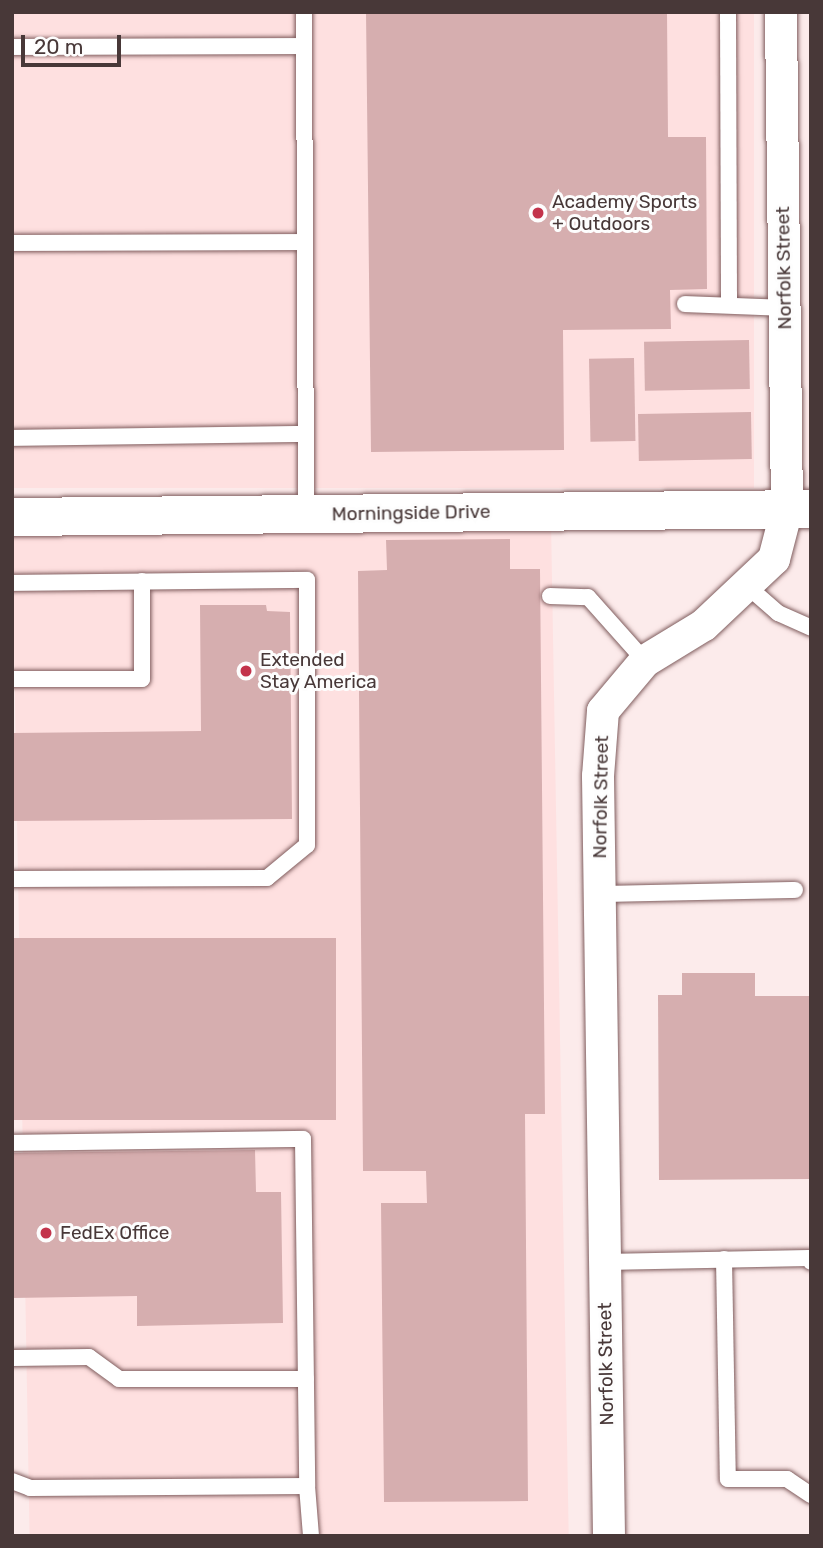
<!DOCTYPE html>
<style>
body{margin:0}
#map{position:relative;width:823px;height:1548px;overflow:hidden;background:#fcebeb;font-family:Rubik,sans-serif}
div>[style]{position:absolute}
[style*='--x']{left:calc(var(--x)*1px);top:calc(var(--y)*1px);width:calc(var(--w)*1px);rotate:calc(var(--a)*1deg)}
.built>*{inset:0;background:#fee0e0;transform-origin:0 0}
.building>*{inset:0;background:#d6aeaf;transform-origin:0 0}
.roads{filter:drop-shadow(0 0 2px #805d5e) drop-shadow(0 0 2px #805d5e)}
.service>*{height:16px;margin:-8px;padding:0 8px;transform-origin:8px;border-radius:8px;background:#fff}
.minor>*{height:32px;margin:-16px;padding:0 16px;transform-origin:16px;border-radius:16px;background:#fff}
.tertiary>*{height:38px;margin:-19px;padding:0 19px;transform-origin:19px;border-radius:19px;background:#fff}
.dots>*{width:19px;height:19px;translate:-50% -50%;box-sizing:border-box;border:4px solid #fdfdfd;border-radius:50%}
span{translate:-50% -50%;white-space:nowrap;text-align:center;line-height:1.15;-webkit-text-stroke:6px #fdfdfd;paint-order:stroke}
.poi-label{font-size:19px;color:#483838}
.left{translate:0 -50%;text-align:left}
.street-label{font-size:19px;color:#483838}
.frame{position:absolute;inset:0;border:14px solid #483838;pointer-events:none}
.scale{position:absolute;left:21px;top:35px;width:100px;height:32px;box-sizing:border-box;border:4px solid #483838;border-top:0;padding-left:9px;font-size:21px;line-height:24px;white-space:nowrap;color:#483838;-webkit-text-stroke:5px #fdfdfd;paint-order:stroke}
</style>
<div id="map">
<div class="built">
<i style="left:12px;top:12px;width:742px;height:476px"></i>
<i style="left:551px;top:524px;width:1012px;height:539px;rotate:89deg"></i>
</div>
<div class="building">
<i style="clip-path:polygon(366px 12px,667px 12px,668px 137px,706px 137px,707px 289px,670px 290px,671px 329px,563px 330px,564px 450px,371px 452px)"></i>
<i style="left:749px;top:340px;width:49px;height:105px;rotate:89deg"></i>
<i style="left:634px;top:358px;width:83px;height:45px;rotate:89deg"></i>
<i style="left:751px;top:412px;width:47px;height:113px;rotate:89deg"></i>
<i style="clip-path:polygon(510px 539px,510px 569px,540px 569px,545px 1114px,525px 1114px,528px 1501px,384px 1502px,381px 1203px,427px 1203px,426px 1171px,363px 1171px,358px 571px,387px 570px,386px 540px)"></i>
<i style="clip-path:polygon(200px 605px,266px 605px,267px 611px,290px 612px,292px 819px,12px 821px,12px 733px,201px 731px)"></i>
<i style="left:336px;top:938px;width:182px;height:324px;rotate:90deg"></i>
<i style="clip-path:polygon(682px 973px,755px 973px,755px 996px,811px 996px,811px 1179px,659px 1180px,658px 995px,682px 995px)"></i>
<i style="clip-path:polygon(255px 1150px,256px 1192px,281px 1192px,283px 1323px,137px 1326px,137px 1296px,12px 1298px,12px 1153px)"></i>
</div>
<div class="roads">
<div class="service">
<i style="--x:304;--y:12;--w:502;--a:89.77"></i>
<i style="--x:728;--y:12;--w:293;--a:89.8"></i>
<i style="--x:12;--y:47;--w:292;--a:-0.2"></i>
<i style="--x:12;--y:243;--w:293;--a:-0.2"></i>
<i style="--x:685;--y:304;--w:100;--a:2.3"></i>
<i style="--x:12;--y:438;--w:294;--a:-0.8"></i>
<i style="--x:12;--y:583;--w:295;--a:-0.6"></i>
<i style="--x:307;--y:580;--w:265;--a:90"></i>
<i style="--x:307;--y:845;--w:52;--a:140.5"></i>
<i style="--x:267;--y:878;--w:255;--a:179.8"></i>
<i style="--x:746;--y:585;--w:43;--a:41.2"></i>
<i style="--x:778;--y:613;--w:36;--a:24"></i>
<i style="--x:550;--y:596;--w:38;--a:2"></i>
<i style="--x:588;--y:597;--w:86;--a:48.3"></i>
<i style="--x:12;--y:679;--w:130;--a:0"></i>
<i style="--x:142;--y:679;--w:98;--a:-90"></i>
<i style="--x:600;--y:894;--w:195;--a:-1.2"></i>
<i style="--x:12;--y:1143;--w:291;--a:-0.8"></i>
<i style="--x:303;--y:1139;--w:347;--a:89.3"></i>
<i style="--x:307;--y:1486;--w:50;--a:85.4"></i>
<i style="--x:724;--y:1259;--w:220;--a:89"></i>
<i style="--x:728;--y:1479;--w:59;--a:0"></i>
<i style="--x:787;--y:1479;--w:29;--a:34"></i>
<i style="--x:604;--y:1262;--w:205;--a:-1.1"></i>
<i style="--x:809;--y:1258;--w:4;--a:63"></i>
<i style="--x:12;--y:1358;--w:77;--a:-0.7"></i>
<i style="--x:89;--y:1357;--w:37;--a:36"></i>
<i style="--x:119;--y:1379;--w:187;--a:0"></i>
<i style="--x:12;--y:1481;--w:19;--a:21"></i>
<i style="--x:30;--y:1488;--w:277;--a:-0.4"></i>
</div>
<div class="minor">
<i style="--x:609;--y:1536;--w:760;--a:-90.83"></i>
<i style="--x:598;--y:776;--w:65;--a:-85.6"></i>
<i style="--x:603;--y:711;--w:65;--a:-50"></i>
<i style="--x:645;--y:661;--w:69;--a:-31.4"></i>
<i style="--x:704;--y:625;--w:96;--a:-43.3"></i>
<i style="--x:774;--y:559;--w:52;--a:-75.4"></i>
<i style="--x:787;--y:509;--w:497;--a:-90.7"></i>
</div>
<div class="tertiary">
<i style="--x:12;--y:517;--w:799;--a:-0.57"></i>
</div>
</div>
<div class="dots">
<i style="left:538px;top:213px;background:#c3334b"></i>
<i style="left:246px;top:671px;background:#c3334b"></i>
<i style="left:46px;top:1233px;background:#c3334b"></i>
</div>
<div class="poi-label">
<span class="left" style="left:552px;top:213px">Academy Sports<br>+ Outdoors</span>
<span class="left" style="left:260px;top:671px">Extended<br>Stay America</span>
<span class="left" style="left:60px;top:1233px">FedEx Office</span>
</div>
<div class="street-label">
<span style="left:784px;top:268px;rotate:-91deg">Norfolk Street</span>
<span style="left:411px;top:513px;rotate:-1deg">Morningside Drive</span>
<span style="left:601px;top:797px;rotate:-89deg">Norfolk Street</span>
<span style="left:606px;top:1364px;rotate:-91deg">Norfolk Street</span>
</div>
<div class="frame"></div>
<div class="scale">20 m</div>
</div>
